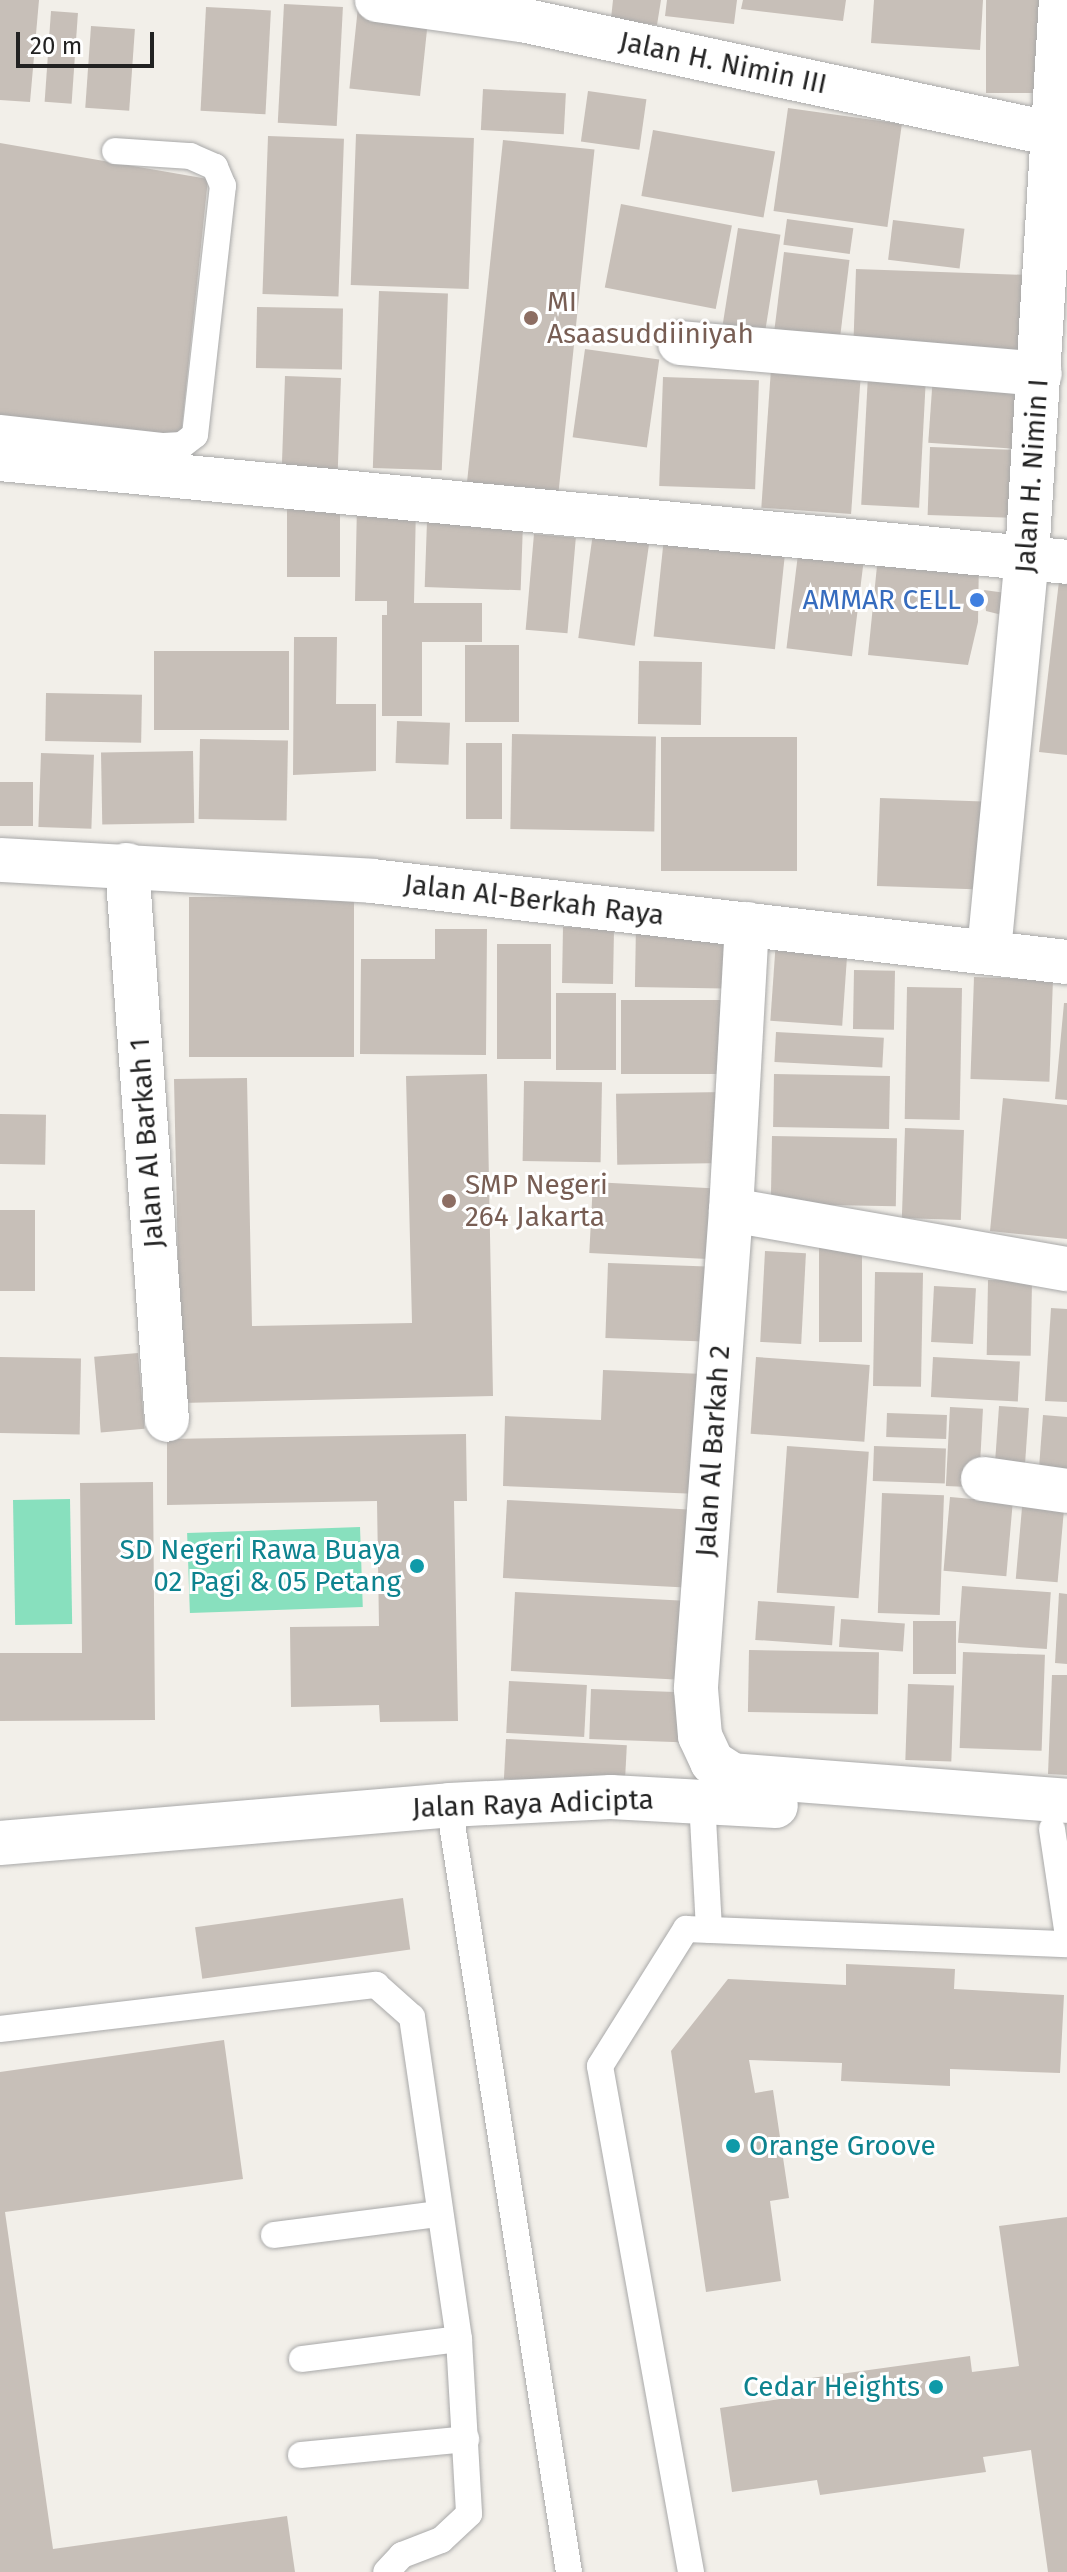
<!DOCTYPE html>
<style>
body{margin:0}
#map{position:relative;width:1067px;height:2572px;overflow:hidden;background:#f2efe9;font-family:"Fira Sans",sans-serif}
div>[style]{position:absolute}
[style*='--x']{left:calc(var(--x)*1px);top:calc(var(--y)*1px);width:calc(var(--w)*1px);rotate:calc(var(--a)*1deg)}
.pitch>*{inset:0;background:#88e0be;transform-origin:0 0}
.building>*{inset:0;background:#c7bfb8;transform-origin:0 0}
.roads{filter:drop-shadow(0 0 2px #a9a9a9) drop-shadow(0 0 2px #a9a9a9)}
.service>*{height:26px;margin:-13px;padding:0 13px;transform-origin:13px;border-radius:13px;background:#fff}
.minor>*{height:44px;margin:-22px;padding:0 22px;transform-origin:22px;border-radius:22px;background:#fff}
.dots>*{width:22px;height:22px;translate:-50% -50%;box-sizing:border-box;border:4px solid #fff;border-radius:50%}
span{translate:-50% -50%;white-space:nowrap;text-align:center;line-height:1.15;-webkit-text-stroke:6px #fff;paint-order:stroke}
.street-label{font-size:28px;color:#222}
.education-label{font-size:28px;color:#785e54}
.left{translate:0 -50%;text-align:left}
.shop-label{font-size:28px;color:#366cbe}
.right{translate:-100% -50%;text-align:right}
.culture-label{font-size:28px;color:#0d838f}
.scale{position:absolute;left:16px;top:32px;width:138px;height:36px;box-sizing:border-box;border:4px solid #222;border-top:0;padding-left:10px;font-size:24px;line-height:28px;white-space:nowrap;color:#222;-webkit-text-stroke:6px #fff;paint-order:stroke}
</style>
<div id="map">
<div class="pitch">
<i style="left:70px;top:1499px;width:125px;height:57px;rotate:89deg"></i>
<i style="left:360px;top:1527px;width:80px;height:173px;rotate:88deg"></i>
</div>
<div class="building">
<i style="clip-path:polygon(0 0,39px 0,30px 102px,0 100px)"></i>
<i style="clip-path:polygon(613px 0,661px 0,657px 25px,611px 19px)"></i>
<i style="clip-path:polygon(667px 0,737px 0,734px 24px,665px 16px)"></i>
<i style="clip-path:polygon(743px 0,846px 0,843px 21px,741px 9px)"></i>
<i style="clip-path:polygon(874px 0,983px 0,980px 50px,871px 43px)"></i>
<i style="left:986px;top:0;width:69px;height:93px"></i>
<i style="left:284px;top:4px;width:59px;height:119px;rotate:3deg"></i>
<i style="left:206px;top:7px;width:65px;height:104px;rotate:3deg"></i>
<i style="left:358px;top:7px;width:71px;height:82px;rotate:6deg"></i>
<i style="left:51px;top:11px;width:27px;height:91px;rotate:4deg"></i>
<i style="left:91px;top:26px;width:44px;height:82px;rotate:4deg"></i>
<i style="left:483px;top:89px;width:83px;height:41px;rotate:3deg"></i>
<i style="left:588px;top:91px;width:59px;height:51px;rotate:8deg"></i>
<i style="left:788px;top:108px;width:115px;height:104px;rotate:8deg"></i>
<i style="left:653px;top:130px;width:124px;height:67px;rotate:10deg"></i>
<i style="left:356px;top:134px;width:118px;height:151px;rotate:2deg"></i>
<i style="left:268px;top:136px;width:76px;height:158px;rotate:2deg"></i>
<i style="left:503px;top:140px;width:92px;height:348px;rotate:6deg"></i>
<i style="clip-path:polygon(0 143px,208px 179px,181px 436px,0 419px)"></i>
<i style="left:621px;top:204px;width:113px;height:85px;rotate:11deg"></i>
<i style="left:787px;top:219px;width:67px;height:26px;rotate:8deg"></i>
<i style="left:893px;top:220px;width:72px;height:40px;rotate:7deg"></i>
<i style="left:738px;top:228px;width:43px;height:97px;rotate:9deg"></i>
<i style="left:784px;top:252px;width:66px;height:85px;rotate:7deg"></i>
<i style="left:856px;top:269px;width:168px;height:80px;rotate:2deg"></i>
<i style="left:379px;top:291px;width:69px;height:177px;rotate:2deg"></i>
<i style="left:257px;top:307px;width:86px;height:61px;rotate:1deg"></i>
<i style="left:585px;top:349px;width:75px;height:89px;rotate:8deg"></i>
<i style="left:771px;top:369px;width:90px;height:139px;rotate:4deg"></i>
<i style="left:868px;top:375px;width:58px;height:130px;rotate:3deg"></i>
<i style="left:933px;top:375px;width:92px;height:68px;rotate:4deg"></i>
<i style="left:285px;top:376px;width:56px;height:102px;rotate:2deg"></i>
<i style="left:663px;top:377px;width:96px;height:109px;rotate:2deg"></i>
<i style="left:930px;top:447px;width:96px;height:68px;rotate:2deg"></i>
<i style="left:287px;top:502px;width:53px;height:75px"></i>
<i style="clip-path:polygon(357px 504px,416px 505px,414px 603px,482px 603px,482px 642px,422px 642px,422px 716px,382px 716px,382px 615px,387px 615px,387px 601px,355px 601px)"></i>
<i style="left:427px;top:521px;width:96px;height:66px;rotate:2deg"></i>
<i style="left:594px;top:526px;width:57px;height:113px;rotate:8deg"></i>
<i style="left:665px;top:528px;width:122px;height:109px;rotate:6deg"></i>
<i style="left:534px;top:534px;width:42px;height:96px;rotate:5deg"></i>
<i style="left:800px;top:538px;width:66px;height:111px;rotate:7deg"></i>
<i style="clip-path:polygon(879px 546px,979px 556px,978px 622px,968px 665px,868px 655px)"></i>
<i style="clip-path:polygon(1061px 564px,1067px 564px,1067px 755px,1039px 752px)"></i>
<i style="clip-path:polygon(984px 590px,1006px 593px,1006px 616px,986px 611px)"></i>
<i style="clip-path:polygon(294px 637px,337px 637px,336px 704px,376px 704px,376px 771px,293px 775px)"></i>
<i style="left:465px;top:645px;width:54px;height:77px"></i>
<i style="left:154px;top:651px;width:135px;height:79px"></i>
<i style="left:639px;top:661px;width:63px;height:63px;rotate:1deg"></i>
<i style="left:46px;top:693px;width:96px;height:48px;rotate:1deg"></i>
<i style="left:397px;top:721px;width:53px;height:42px;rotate:2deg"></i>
<i style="left:512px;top:734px;width:144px;height:95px;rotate:1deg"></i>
<i style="left:661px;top:737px;width:136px;height:134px"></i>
<i style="left:200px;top:739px;width:88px;height:80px;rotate:1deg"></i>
<i style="left:466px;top:743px;width:36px;height:76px"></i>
<i style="left:193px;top:751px;width:72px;height:92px;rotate:89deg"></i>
<i style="left:41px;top:753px;width:53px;height:74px;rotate:2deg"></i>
<i style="left:0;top:782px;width:33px;height:44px"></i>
<i style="left:880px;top:798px;width:111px;height:88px;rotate:2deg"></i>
<i style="left:189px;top:897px;width:165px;height:160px"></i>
<i style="left:636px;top:925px;width:89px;height:62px;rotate:1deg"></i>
<i style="left:563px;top:927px;width:51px;height:56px;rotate:1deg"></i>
<i style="clip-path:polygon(435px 929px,487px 929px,486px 1055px,360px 1054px,361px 959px,435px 959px)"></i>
<i style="left:776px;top:940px;width:72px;height:81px;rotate:4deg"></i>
<i style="left:497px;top:944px;width:54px;height:115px"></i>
<i style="left:854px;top:970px;width:41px;height:59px;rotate:1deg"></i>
<i style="left:974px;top:977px;width:79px;height:102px;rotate:2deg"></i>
<i style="left:907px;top:987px;width:55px;height:132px;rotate:1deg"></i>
<i style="left:556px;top:993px;width:60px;height:77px"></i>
<i style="left:734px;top:1000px;width:74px;height:113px;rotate:90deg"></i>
<i style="clip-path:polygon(1064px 1003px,1067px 1003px,1067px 1100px,1055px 1099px)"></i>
<i style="left:776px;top:1032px;width:108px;height:30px;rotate:3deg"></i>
<i style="clip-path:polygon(487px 1074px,493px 1396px,181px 1403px,174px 1079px,247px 1078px,252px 1326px,412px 1323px,406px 1076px)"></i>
<i style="left:774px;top:1074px;width:116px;height:53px;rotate:1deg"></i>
<i style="left:524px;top:1081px;width:78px;height:80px;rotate:1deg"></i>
<i style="left:723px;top:1092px;width:71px;height:107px;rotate:89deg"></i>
<i style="clip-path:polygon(1003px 1098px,1067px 1105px,1067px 1239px,990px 1231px)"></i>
<i style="left:0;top:1114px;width:46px;height:50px;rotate:1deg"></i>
<i style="left:905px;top:1128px;width:59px;height:90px;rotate:2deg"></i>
<i style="left:772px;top:1136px;width:125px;height:68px;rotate:1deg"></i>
<i style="left:593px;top:1182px;width:128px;height:71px;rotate:3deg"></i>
<i style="left:0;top:1210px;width:35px;height:81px"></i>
<i style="left:819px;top:1247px;width:43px;height:95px"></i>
<i style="left:765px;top:1251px;width:41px;height:91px;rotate:3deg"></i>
<i style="left:608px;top:1263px;width:106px;height:75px;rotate:2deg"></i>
<i style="left:875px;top:1272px;width:48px;height:114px;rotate:1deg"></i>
<i style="left:988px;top:1280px;width:44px;height:75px;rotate:1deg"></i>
<i style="left:934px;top:1286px;width:42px;height:56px;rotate:3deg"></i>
<i style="clip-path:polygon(1051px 1308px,1067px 1309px,1067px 1402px,1045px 1401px)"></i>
<i style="left:138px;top:1353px;width:76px;height:44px;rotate:85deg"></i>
<i style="left:0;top:1357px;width:81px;height:76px;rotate:1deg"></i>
<i style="left:756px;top:1357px;width:114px;height:77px;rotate:4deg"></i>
<i style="left:933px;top:1357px;width:87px;height:40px;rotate:3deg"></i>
<i style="clip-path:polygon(603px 1370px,704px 1374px,699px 1494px,503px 1486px,505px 1416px,601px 1420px)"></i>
<i style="left:999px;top:1406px;width:30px;height:68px;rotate:4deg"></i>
<i style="left:950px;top:1407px;width:33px;height:79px;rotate:3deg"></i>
<i style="left:887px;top:1413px;width:60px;height:24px;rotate:2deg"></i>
<i style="clip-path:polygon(1043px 1415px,1067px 1417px,1067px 1484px,1038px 1481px)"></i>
<i style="clip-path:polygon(466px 1434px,467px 1501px,454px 1501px,458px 1721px,380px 1722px,379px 1705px,291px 1707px,290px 1627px,379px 1626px,377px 1501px,167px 1505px,167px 1439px)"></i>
<i style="left:787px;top:1446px;width:82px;height:147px;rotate:4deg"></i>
<i style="left:874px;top:1446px;width:72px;height:35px;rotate:2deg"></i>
<i style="clip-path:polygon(153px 1482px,155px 1720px,0 1721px,0 1653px,82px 1653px,80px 1483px)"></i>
<i style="left:882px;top:1493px;width:62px;height:120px;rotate:2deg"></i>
<i style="left:1023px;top:1496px;width:42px;height:83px;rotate:5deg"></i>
<i style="left:950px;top:1497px;width:63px;height:74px;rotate:5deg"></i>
<i style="left:507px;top:1500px;width:187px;height:78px;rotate:3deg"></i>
<i style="left:962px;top:1586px;width:89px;height:57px;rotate:4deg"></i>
<i style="left:515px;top:1592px;width:179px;height:79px;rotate:3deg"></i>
<i style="clip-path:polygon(1059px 1593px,1067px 1594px,1067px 1664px,1055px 1663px)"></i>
<i style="left:758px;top:1601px;width:77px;height:39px;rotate:4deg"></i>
<i style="left:841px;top:1619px;width:64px;height:28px;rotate:4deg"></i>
<i style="left:913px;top:1621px;width:43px;height:53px"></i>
<i style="left:749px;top:1650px;width:130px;height:62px;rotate:1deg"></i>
<i style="left:963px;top:1652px;width:82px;height:96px;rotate:2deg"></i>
<i style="clip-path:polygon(1052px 1675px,1067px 1675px,1067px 1775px,1048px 1774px)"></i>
<i style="left:509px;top:1681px;width:78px;height:52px;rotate:3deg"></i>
<i style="left:908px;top:1684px;width:46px;height:76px;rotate:2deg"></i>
<i style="left:591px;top:1689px;width:98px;height:50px;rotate:2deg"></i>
<i style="left:506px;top:1739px;width:121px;height:40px;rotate:3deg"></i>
<i style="left:403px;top:1898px;width:52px;height:210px;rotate:82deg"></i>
<i style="clip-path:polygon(846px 1964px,955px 1969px,954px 1989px,1064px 1995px,1060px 2073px,950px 2069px,950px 2086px,841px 2081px,842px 2063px,749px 2060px,755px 2093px,773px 2090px,789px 2198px,770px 2201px,781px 2281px,706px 2292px,671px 2051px,728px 1979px,846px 1985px)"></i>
<i style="clip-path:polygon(224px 2040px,243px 2179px,5px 2212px,53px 2549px,287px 2516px,295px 2572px,0 2572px,0 2072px)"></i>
<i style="clip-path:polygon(1067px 2217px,1067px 2572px,1048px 2572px,1031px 2450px,983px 2457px,986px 2472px,820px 2495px,817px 2480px,732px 2492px,720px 2408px,806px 2395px,804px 2379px,970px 2356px,972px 2372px,1019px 2366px,999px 2226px)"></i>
</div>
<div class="roads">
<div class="service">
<i style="--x:0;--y:428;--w:165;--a:6.3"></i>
<i style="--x:164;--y:446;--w:18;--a:-3"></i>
<i style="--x:182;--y:445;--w:16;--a:-38"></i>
<i style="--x:195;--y:435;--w:251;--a:-83.6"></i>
<i style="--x:223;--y:186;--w:21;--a:-113"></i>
<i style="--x:215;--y:167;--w:27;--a:-156"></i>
<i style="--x:190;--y:156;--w:75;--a:-176.2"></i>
<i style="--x:702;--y:1800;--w:130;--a:86.9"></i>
<i style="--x:449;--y:1805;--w:776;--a:81.11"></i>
<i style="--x:1052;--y:1829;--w:101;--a:81.5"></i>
<i style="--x:0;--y:2029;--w:379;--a:-6.7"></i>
<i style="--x:376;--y:1985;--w:48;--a:41.6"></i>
<i style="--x:412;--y:2017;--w:325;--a:81.7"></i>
<i style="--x:459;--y:2339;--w:175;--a:86.7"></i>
<i style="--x:469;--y:2514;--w:38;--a:137"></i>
<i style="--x:441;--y:2540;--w:42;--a:159"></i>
<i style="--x:402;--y:2555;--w:23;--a:133"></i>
<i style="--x:274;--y:2235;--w:165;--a:-7.3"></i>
<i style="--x:302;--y:2359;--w:158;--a:-7.3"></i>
<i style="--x:301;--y:2455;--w:166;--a:-5.5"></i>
<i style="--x:691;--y:2572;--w:514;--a:-100.2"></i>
<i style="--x:600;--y:2066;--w:162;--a:-57.9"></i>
<i style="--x:686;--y:1929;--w:381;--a:2.3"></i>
</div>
<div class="minor">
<i style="--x:377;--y:0;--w:146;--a:7.9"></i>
<i style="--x:522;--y:20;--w:557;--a:12.12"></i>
<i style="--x:680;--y:343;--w:361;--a:4.9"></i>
<i style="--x:0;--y:459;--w:1072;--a:5.51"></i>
<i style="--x:0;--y:860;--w:373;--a:3.2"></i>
<i style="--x:372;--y:881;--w:700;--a:6.65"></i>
<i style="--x:127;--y:865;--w:556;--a:85.88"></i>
<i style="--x:747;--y:924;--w:286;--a:93.2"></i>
<i style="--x:731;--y:1210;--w:480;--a:94.2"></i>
<i style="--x:696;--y:1689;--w:47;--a:85.1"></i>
<i style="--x:700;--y:1736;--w:29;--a:65"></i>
<i style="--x:712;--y:1762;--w:24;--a:33"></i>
<i style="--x:732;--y:1775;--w:336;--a:4.4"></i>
<i style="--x:989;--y:951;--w:396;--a:-84.5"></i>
<i style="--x:1027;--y:557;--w:558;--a:-86.51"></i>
<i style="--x:731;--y:1210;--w:341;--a:10"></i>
<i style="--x:983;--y:1479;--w:85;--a:8.1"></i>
<i style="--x:0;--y:1843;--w:451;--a:-4.8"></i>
<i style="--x:449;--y:1805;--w:162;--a:-2.8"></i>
<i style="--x:611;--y:1797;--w:165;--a:3.1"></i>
</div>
</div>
<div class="dots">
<i style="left:531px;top:318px;background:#8d6e63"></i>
<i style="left:977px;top:600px;background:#3f7fe0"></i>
<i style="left:449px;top:1201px;background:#8d6e63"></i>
<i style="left:417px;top:1566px;background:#0f9aa8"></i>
<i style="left:733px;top:2146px;background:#0f9aa8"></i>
<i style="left:936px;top:2387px;background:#0f9aa8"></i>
</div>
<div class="street-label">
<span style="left:723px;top:63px;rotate:12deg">Jalan H. Nimin III</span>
<span style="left:1032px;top:476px;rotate:-86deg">Jalan H. Nimin I</span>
<span style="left:534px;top:900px;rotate:7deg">Jalan Al-Berkah Raya</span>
<span style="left:147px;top:1143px;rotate:-94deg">Jalan Al Barkah 1</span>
<span style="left:713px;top:1451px;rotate:-86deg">Jalan Al Barkah 2</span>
<span style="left:533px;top:1804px;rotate:-2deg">Jalan Raya Adicipta</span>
</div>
<div class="education-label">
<span class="left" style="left:547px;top:318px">MI<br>Asaasuddiiniyah</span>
<span class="left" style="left:465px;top:1201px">SMP Negeri<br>264 Jakarta</span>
</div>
<div class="shop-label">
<span class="right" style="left:961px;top:600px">AMMAR CELL</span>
</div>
<div class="culture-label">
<span class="right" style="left:401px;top:1566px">SD Negeri Rawa Buaya<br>02 Pagi &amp; 05 Petang</span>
<span class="left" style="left:749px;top:2146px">Orange Groove</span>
<span class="right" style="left:920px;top:2387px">Cedar Heights</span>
</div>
<div class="scale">20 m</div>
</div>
